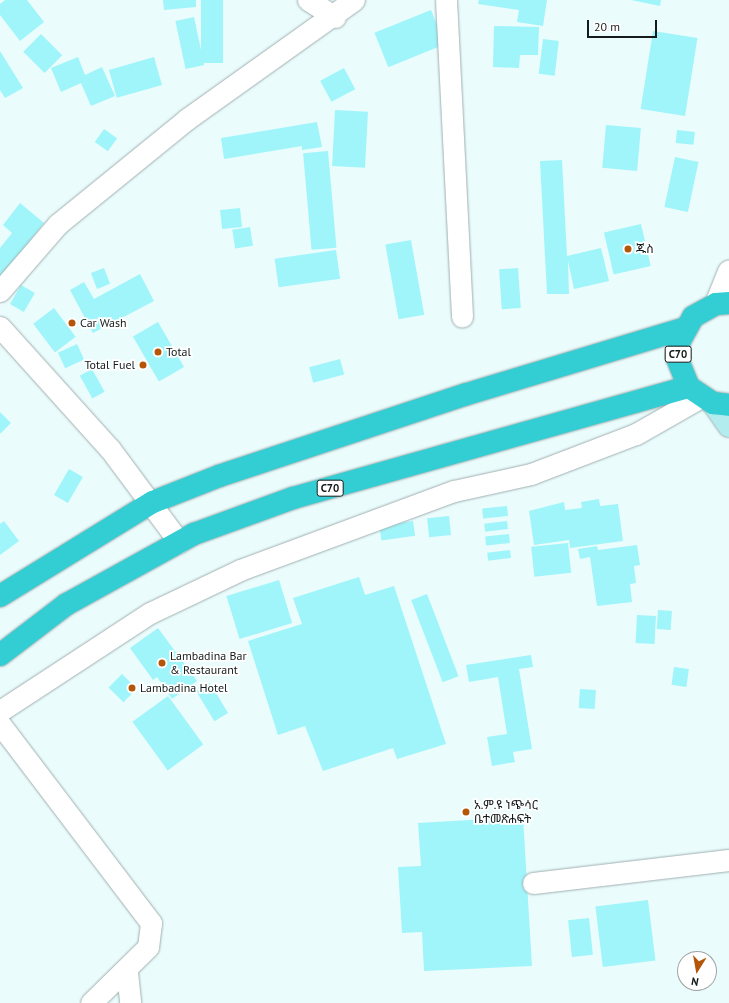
<!DOCTYPE html>
<meta charset="utf-8">
<style>
body{margin:0}
#map{position:relative;width:729px;height:1003px;overflow:hidden;background:#ebfcfd;font-family:"PT Sans","Noto Sans Ethiopic",sans-serif}
div>[style]{position:absolute}
[style*='--x']{left:calc(var(--x)*1px);top:calc(var(--y)*1px);width:calc(var(--w)*1px);rotate:calc(var(--a)*1deg)}
.building>*{inset:0;background:#9ff5fa;transform-origin:0 0}
.roads{filter:drop-shadow(0 0 1px #a0afb0) drop-shadow(0 0 1px #a0afb0)}
.minor>*{height:21px;margin:-10.5px;padding:0 10.5px;transform-origin:10.5px;border-radius:10.5px;background:#fff}
.tertiary>*{height:22px;margin:-11px;padding:0 11px;transform-origin:11px;border-radius:11px;background:#fff}
.secondary>*{height:22px;margin:-11px;padding:0 11px;transform-origin:11px;border-radius:11px;background:#b2ecef}
.trunk>*{height:22px;margin:-11px;padding:0 11px;transform-origin:11px;border-radius:11px;background:#33ced4}
.dots>*{width:11px;height:11px;translate:-50% -50%;box-sizing:border-box;border:2px solid #fff;border-radius:50%}
span{translate:-50% -50%;white-space:nowrap;text-align:center;line-height:1.15;-webkit-text-stroke:3.5px #fff;paint-order:stroke}
.shield-label span{padding:1px 3px;background:#fff;border:1px solid;border-radius:3px;-webkit-text-stroke-width:0}
.shield-label{font-size:11px;color:#151b1b;font-weight:700}
.poi-label{font-size:12px;color:#151b1b}
.left{translate:0 -50%;text-align:left}
.right{translate:-100% -50%;text-align:right}
.north{position:absolute;left:677px;top:951px;width:40px;height:40px;box-sizing:border-box;background:#fff;border:1px solid #a1a4a4;border-radius:50%;rotate:191deg;font-size:11px;font-weight:700;line-height:16px;text-align:center;color:#151b1b}
.north::after{content:'';display:block;margin:auto;width:14px;height:18px;background:#b45507;clip-path:polygon(50% 0,100% 100%,50% 72%,0 100%)}
.scale{position:absolute;left:587px;top:20px;width:70px;height:18px;box-sizing:border-box;border:2px solid #151b1b;border-top:0;padding-left:5px;font-size:12px;line-height:14px;white-space:nowrap;color:#151b1b;-webkit-text-stroke:3px #fff;paint-order:stroke}
</style>
<div id="map">
<div class="building">
<i style="clip-path:polygon(5px 0,27px 0,44px 22px,20px 41px,0 15px,0 4px)"></i>
<i style="clip-path:polygon(163px 0,196px 0,196px 7px,164px 10px)"></i>
<i style="left:201px;top:0;width:22px;height:63px"></i>
<i style="clip-path:polygon(479px 0,547px 0,543px 26px,517px 22px,519px 10px,478px 4px)"></i>
<i style="clip-path:polygon(631px 0,661px 0,660px 6px)"></i>
<i style="left:431px;top:10px;width:37px;height:61px;rotate:68deg"></i>
<i style="left:194px;top:17px;width:49px;height:19px;rotate:78deg"></i>
<i style="clip-path:polygon(494px 26px,539px 27px,538px 55px,520px 55px,519px 68px,493px 67px)"></i>
<i style="left:653px;top:31px;width:45px;height:79px;rotate:9deg"></i>
<i style="left:41px;top:34px;width:30px;height:25px;rotate:45deg"></i>
<i style="left:543px;top:39px;width:16px;height:35px;rotate:7deg"></i>
<i style="clip-path:polygon(0 51px,23px 88px,5px 98px,0 90px)"></i>
<i style="clip-path:polygon(78px 57px,85px 75px,102px 67px,115px 96px,91px 106px,81px 83px,61px 92px,51px 68px)"></i>
<i style="left:154px;top:57px;width:29px;height:47px;rotate:74deg"></i>
<i style="left:344px;top:68px;width:24px;height:27px;rotate:62deg"></i>
<i style="left:335px;top:110px;width:33px;height:56px;rotate:3deg"></i>
<i style="clip-path:polygon(317px 122px,322px 147px,302px 150px,302px 146px,224px 159px,221px 138px)"></i>
<i style="left:606px;top:125px;width:35px;height:43px;rotate:5deg"></i>
<i style="left:104px;top:129px;width:16px;height:16px;rotate:35deg"></i>
<i style="left:677px;top:130px;width:18px;height:13px;rotate:6deg"></i>
<i style="left:328px;top:151px;width:97px;height:25px;rotate:85deg"></i>
<i style="left:675px;top:157px;width:24px;height:51px;rotate:12deg"></i>
<i style="clip-path:polygon(562px 160px,567px 256px,601px 248px,609px 281px,574px 289px,568px 261px,569px 294px,547px 294px,540px 161px)"></i>
<i style="clip-path:polygon(20px 203px,44px 223px,0 279px,0 248px,12px 233px,3px 225px)"></i>
<i style="left:240px;top:208px;width:19px;height:20px;rotate:84deg"></i>
<i style="left:641px;top:224px;width:43px;height:38px;rotate:77deg"></i>
<i style="left:250px;top:227px;width:19px;height:18px;rotate:81deg"></i>
<i style="left:411px;top:240px;width:76px;height:26px;rotate:80deg"></i>
<i style="left:336px;top:250px;width:29px;height:62px;rotate:82deg"></i>
<i style="left:104px;top:268px;width:17px;height:14px;rotate:69deg"></i>
<i style="left:518px;top:268px;width:40px;height:19px;rotate:86deg"></i>
<i style="clip-path:polygon(140px 274px,154px 301px,93px 333px,70px 290px,84px 282px,94px 299px)"></i>
<i style="left:21px;top:285px;width:16px;height:22px;rotate:30deg"></i>
<i style="left:54px;top:308px;width:36px;height:26px;rotate:53deg"></i>
<i style="left:158px;top:322px;width:52px;height:29px;rotate:60deg"></i>
<i style="left:77px;top:344px;width:17px;height:21px;rotate:65deg"></i>
<i style="left:340px;top:359px;width:16px;height:32px;rotate:75deg"></i>
<i style="left:92px;top:369px;width:26px;height:14px;rotate:61deg"></i>
<i style="clip-path:polygon(0 412px,11px 423px,0 434px)"></i>
<i style="left:69px;top:469px;width:16px;height:30px;rotate:30deg"></i>
<i style="clip-path:polygon(599px 499px,600px 506px,618px 504px,623px 541px,570px 548px,569px 540px,534px 545px,529px 511px,564px 502px,565px 510px,582px 508px,581px 502px)"></i>
<i style="left:507px;top:506px;width:10px;height:25px;rotate:84deg"></i>
<i style="left:449px;top:516px;width:19px;height:22px;rotate:84deg"></i>
<i style="clip-path:polygon(4px 521px,19px 541px,0 555px,0 524px)"></i>
<i style="left:413px;top:521px;width:15px;height:34px;rotate:82deg"></i>
<i style="left:507px;top:521px;width:8px;height:23px;rotate:83deg"></i>
<i style="left:509px;top:534px;width:9px;height:24px;rotate:84deg"></i>
<i style="left:568px;top:543px;width:30px;height:37px;rotate:84deg"></i>
<i style="clip-path:polygon(637px 545px,640px 565px,634px 566px,636px 583px,630px 584px,632px 602px,597px 606px,590px 557px,580px 559px,578px 549px,597px 546px,598px 550px)"></i>
<i style="left:510px;top:550px;width:8px;height:23px;rotate:83deg"></i>
<i style="clip-path:polygon(359px 577px,365px 595px,394px 586px,446px 744px,397px 759px,393px 748px,323px 771px,305px 726px,278px 735px,248px 641px,302px 624px,293px 598px)"></i>
<i style="left:279px;top:580px;width:45px;height:55px;rotate:73deg"></i>
<i style="left:427px;top:594px;width:88px;height:17px;rotate:69deg"></i>
<i style="left:658px;top:610px;width:14px;height:19px;rotate:4deg"></i>
<i style="left:637px;top:615px;width:19px;height:28px;rotate:3deg"></i>
<i style="clip-path:polygon(158px 628px,197px 681px,172px 699px,157px 677px,153px 680px,130px 648px)"></i>
<i style="clip-path:polygon(531px 655px,533px 667px,519px 669px,532px 749px,513px 752px,515px 762px,492px 766px,487px 737px,507px 734px,498px 677px,469px 682px,466px 665px)"></i>
<i style="left:674px;top:667px;width:15px;height:18px;rotate:8deg"></i>
<i style="left:122px;top:674px;width:21px;height:19px;rotate:45deg"></i>
<i style="left:210px;top:683px;width:35px;height:16px;rotate:59deg"></i>
<i style="left:580px;top:689px;width:16px;height:19px;rotate:4deg"></i>
<i style="left:168px;top:696px;width:60px;height:44px;rotate:54deg"></i>
<i style="clip-path:polygon(523px 817px,532px 966px,424px 971px,422px 932px,402px 933px,398px 867px,421px 866px,418px 823px)"></i>
<i style="left:648px;top:900px;width:61px;height:53px;rotate:83deg"></i>
<i style="left:589px;top:918px;width:37px;height:21px;rotate:84deg"></i>
</div>
<div class="roads">
<div class="minor">
<i style="--x:308;--y:0;--w:32;--a:32"></i>
<i style="--x:446;--y:0;--w:317;--a:87.1"></i>
<i style="--x:0;--y:291;--w:89;--a:-49.1"></i>
<i style="--x:58;--y:224;--w:166;--a:-39.1"></i>
<i style="--x:187;--y:119;--w:205;--a:-35.5"></i>
<i style="--x:0;--y:327;--w:164;--a:48"></i>
<i style="--x:110;--y:449;--w:116;--a:53.4"></i>
<i style="--x:0;--y:711;--w:179;--a:-33.2"></i>
<i style="--x:150;--y:613;--w:100;--a:-25.5"></i>
<i style="--x:240;--y:570;--w:228;--a:-20.3"></i>
<i style="--x:454;--y:491;--w:79;--a:-12.4"></i>
<i style="--x:531;--y:474;--w:112;--a:-20.9"></i>
<i style="--x:636;--y:434;--w:75;--a:-29.6"></i>
<i style="--x:0;--y:724;--w:250;--a:52.8"></i>
<i style="--x:151;--y:923;--w:24;--a:97"></i>
<i style="--x:148;--y:947;--w:80;--a:135.5"></i>
<i style="--x:533;--y:883;--w:197;--a:-6.7"></i>
<i style="--x:127;--y:972;--w:31;--a:84"></i>
</div>
<div class="tertiary">
<i style="--x:716;--y:304;--w:35;--a:-68"></i>
</div>
<div class="secondary">
<i style="--x:713;--y:403;--w:28;--a:55"></i>
</div>
<div class="trunk">
<i style="--x:729;--y:303;--w:13;--a:176"></i>
<i style="--x:716;--y:304;--w:26;--a:151"></i>
<i style="--x:693;--y:317;--w:29;--a:119"></i>
<i style="--x:679;--y:342;--w:16;--a:97"></i>
<i style="--x:677;--y:358;--w:31;--a:68"></i>
<i style="--x:689;--y:387;--w:29;--a:34"></i>
<i style="--x:713;--y:403;--w:16;--a:7"></i>
<i style="--x:0;--y:596;--w:180;--a:-31.6"></i>
<i style="--x:153;--y:502;--w:71;--a:-21.5"></i>
<i style="--x:219;--y:476;--w:261;--a:-18.3"></i>
<i style="--x:467;--y:394;--w:228;--a:-16.8"></i>
<i style="--x:0;--y:655;--w:84;--a:-37.3"></i>
<i style="--x:67;--y:604;--w:145;--a:-28.9"></i>
<i style="--x:194;--y:534;--w:105;--a:-20"></i>
<i style="--x:293;--y:498;--w:411;--a:-15.7"></i>
</div>
</div>
<div class="dots">
<i style="left:628px;top:249px;background:#b45507"></i>
<i style="left:72px;top:323px;background:#b45507"></i>
<i style="left:158px;top:352px;background:#b45507"></i>
<i style="left:143px;top:365px;background:#b45507"></i>
<i style="left:162px;top:663px;background:#b45507"></i>
<i style="left:132px;top:688px;background:#b45507"></i>
<i style="left:466px;top:812px;background:#b45507"></i>
</div>
<div class="shield-label">
<span style="left:678px;top:354px">C70</span>
<span style="left:330px;top:488px">C70</span>
</div>
<div class="poi-label">
<span class="left" style="left:636px;top:249px">ጁስ</span>
<span class="left" style="left:80px;top:323px">Car Wash</span>
<span class="left" style="left:166px;top:352px">Total</span>
<span class="right" style="left:135px;top:365px">Total Fuel</span>
<span class="left" style="left:170px;top:663px">Lambadina Bar<br>&amp; Restaurant</span>
<span class="left" style="left:140px;top:688px">Lambadina Hotel</span>
<span class="left" style="left:474px;top:812px">አ.ም.ዩ ነጭሳር<br>ቤተመጽሐፍት</span>
</div>
<div class="north">N</div>
<div class="scale">20 m</div>
</div>
